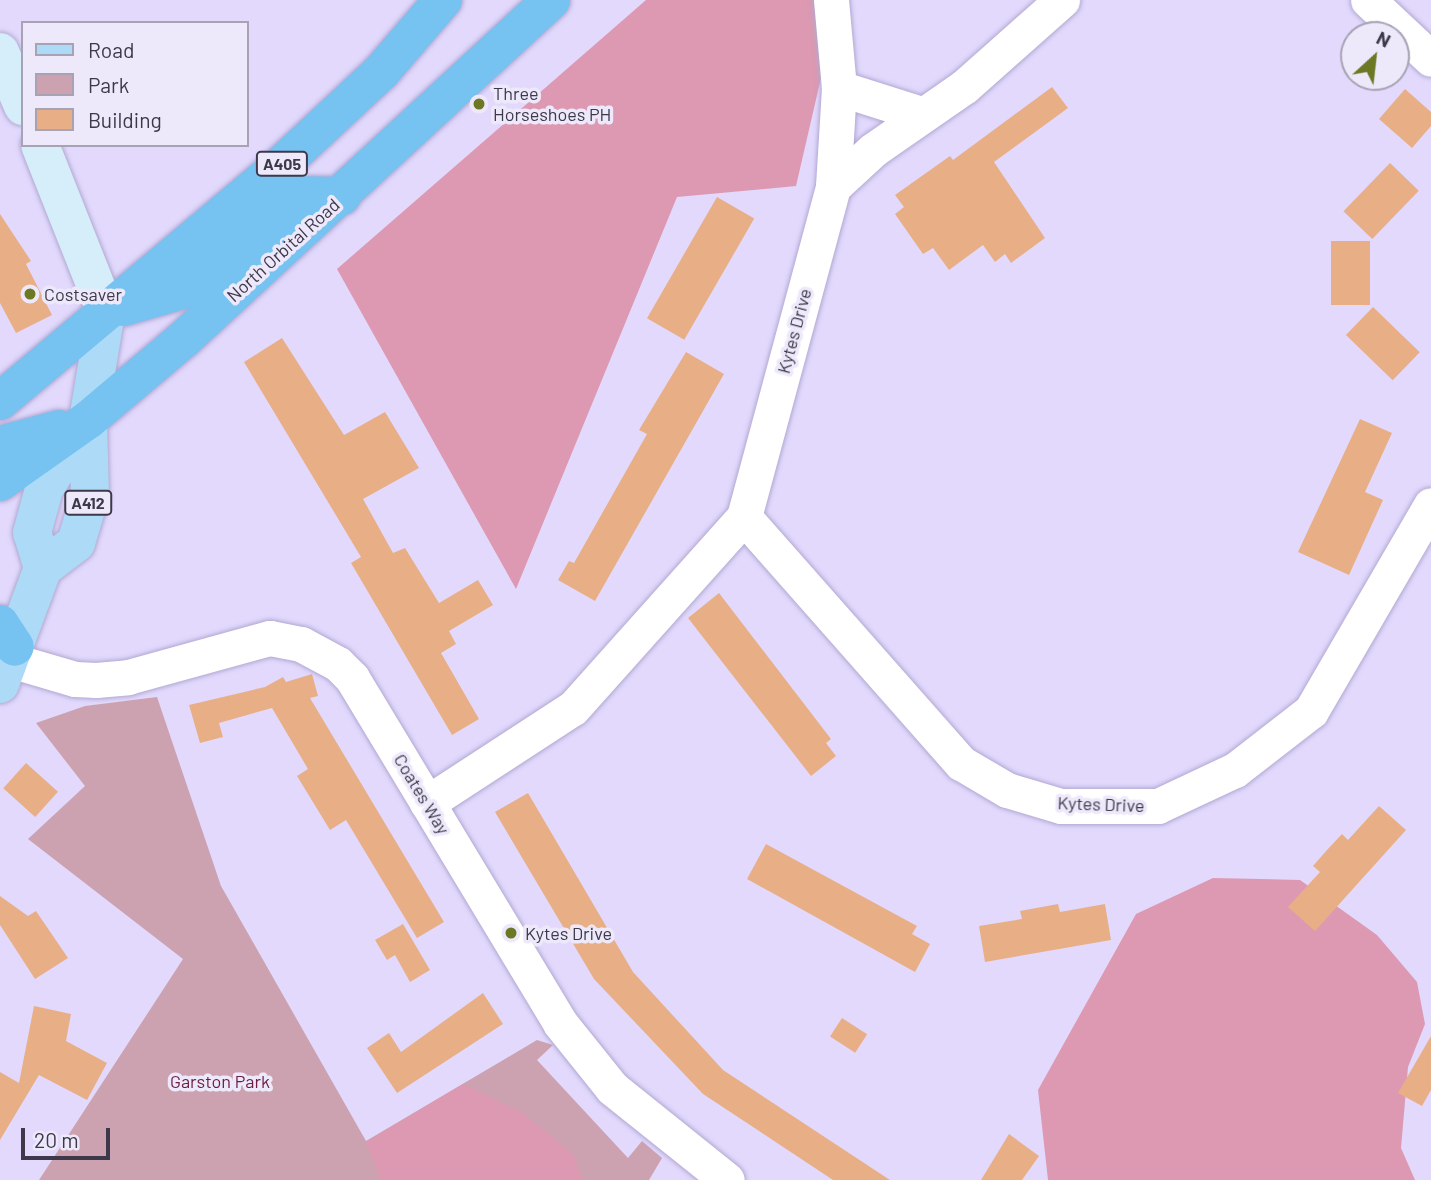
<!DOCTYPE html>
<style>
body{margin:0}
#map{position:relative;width:1431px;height:1180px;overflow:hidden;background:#e2d9fd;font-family:Barlow,sans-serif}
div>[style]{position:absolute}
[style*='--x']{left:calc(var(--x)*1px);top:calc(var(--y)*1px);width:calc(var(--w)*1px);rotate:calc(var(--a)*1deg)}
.green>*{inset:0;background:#cca2b0}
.forest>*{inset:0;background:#dc99b1}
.building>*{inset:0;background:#e8af87;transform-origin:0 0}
.roads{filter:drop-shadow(0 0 2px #b2a8d2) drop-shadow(0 0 2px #b2a8d2)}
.street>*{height:35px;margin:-17.5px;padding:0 17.5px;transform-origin:17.5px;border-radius:17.5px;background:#fff}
.secondary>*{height:38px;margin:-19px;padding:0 19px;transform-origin:19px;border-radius:19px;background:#d6edfa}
.primary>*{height:38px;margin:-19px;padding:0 19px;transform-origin:19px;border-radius:19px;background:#addaf6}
.highway>*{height:38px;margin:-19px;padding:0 19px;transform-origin:19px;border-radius:19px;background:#76c2f0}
.dots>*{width:19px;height:19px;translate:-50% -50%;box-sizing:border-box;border:4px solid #ede9fb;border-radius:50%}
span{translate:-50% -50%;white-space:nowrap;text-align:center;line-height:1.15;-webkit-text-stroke:7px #ede9fb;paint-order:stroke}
.shield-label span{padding:2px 5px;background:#ede9fb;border:2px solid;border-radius:5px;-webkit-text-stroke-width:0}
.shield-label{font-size:16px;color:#3d394a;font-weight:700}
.poi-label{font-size:18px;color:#3d394a}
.left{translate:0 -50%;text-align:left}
.street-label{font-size:18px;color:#3d394a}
.park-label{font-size:18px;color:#6b1d40}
.legend{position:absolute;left:21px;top:21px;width:228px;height:126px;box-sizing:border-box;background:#ede9fb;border:2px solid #a7a3b4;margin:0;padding:9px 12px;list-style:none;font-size:21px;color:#3d394a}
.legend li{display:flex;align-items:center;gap:14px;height:35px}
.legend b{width:35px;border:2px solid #a7a3b4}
.north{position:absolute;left:1340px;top:21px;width:70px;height:70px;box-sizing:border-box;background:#ede9fb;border:2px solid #a7a3b4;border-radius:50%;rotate:27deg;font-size:19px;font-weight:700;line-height:28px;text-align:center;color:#3d394a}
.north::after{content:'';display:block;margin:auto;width:24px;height:32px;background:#6d7824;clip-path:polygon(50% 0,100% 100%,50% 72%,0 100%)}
.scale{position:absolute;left:21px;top:1128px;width:89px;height:32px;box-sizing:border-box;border:4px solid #3d394a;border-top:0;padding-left:9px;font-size:21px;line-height:24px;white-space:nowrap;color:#3d394a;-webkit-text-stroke:5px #ede9fb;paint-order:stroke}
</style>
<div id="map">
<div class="green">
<i style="clip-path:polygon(157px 697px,221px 886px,366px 1141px,537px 1040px,553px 1045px,537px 1060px,628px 1158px,642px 1141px,662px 1158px,649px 1180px,39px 1180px,183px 959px,28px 839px,85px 786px,36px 723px,85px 706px)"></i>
</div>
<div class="forest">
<i style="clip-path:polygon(646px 0,839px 0,796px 186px,677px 197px,516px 589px,337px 269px)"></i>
<i style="clip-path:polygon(1213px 878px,1300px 880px,1377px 935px,1417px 982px,1425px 1024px,1408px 1067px,1401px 1148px,1415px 1180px,1048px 1180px,1038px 1090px,1136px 914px)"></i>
<i style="clip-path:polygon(463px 1084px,521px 1112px,573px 1154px,582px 1180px,381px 1180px,366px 1142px)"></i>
</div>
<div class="building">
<i style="clip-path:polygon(1052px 87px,1068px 108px,994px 162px,1045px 238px,1011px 263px,1005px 254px,995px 262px,983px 245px,949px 270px,933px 248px,923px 254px,895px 214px,904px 207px,895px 195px,950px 156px,953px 160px)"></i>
<i style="clip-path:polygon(1405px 89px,1431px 112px,1431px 126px,1412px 148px,1379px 119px)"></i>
<i style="left:1390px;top:163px;width:40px;height:67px;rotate:44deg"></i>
<i style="left:717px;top:197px;width:43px;height:140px;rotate:30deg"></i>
<i style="clip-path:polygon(0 214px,31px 261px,26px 264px,52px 315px,16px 333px,0 303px)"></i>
<i style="left:1331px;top:241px;width:39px;height:64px"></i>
<i style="left:1373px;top:307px;width:65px;height:39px;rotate:44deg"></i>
<i style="clip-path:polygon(282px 338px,344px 435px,385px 412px,419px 468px,363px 499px,393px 553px,405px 548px,439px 603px,478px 580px,493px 605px,449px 631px,456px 644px,441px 653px,479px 719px,452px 735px,351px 563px,361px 557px,244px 362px)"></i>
<i style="clip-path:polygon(686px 352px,724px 374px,595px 601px,558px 580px,569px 561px,574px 563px,647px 434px,639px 430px)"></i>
<i style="clip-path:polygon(1360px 419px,1392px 433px,1365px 492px,1383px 500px,1349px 575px,1298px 552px)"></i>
<i style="clip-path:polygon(719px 593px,831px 739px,826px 743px,836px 756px,811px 776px,688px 618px)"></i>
<i style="clip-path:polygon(312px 674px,318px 696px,310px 698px,444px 922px,417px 938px,346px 820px,330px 830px,297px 776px,308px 769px,272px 708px,219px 723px,223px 737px,200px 743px,189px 705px,265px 687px,283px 677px,286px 682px)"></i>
<i style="left:26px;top:763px;width:43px;height:34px;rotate:42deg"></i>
<i style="clip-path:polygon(528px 793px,633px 972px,723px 1070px,890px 1180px,833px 1180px,703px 1094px,594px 979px,495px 812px)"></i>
<i style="clip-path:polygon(1379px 806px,1406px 830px,1315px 931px,1288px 907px,1320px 872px,1313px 866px,1327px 850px,1342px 834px,1348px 840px)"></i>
<i style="clip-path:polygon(766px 844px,917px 926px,912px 934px,930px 944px,915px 972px,747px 879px)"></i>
<i style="clip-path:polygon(0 896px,28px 916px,36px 911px,68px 958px,35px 979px,0 925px)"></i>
<i style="clip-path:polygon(1058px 904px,1060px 912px,1105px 904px,1111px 940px,985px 962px,979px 926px,1022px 919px,1020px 911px)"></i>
<i style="clip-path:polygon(403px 924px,430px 970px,410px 982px,395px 955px,387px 960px,375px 940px)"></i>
<i style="clip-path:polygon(483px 993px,503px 1024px,397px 1093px,367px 1048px,389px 1033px,401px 1052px)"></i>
<i style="clip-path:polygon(34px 1006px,71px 1014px,66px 1041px,107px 1063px,87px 1100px,39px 1075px,0 1140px,0 1072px,19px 1083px)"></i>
<i style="left:842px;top:1018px;width:30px;height:22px;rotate:33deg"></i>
<i style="clip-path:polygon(1431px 1036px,1431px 1090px,1422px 1106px,1398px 1093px)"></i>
<i style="clip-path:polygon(1009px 1134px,1039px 1156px,1022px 1180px,981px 1180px)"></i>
</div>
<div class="roads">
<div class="street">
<i style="--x:831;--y:0;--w:88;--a:84.8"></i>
<i style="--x:839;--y:88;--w:99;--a:93.5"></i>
<i style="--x:1368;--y:0;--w:86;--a:43.1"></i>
<i style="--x:839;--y:88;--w:86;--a:17.6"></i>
<i style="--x:744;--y:517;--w:328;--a:48.6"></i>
<i style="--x:961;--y:763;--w:53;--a:30.4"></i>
<i style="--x:1007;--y:790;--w:56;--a:16.5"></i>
<i style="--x:1061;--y:806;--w:97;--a:0"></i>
<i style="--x:1158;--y:806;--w:85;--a:-25.1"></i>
<i style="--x:1235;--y:770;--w:96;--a:-37.8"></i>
<i style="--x:1311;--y:711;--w:238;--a:-59.8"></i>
<i style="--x:10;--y:660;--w:68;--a:16.3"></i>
<i style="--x:75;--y:679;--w:21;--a:3"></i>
<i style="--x:96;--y:680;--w:32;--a:-5"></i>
<i style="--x:128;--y:677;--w:147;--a:-15.4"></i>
<i style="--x:270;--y:638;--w:32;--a:11"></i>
<i style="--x:301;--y:644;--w:42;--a:28.4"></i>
<i style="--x:338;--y:664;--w:20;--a:45"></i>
<i style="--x:352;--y:678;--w:403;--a:58.9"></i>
<i style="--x:560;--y:1023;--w:83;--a:51.3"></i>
<i style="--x:612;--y:1088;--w:147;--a:38.7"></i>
<i style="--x:427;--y:803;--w:174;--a:-33.1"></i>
<i style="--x:573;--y:708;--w:256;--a:-48.2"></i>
<i style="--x:744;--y:517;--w:342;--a:-74.9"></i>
<i style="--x:833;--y:187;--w:54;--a:-42.8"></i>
<i style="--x:873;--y:150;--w:112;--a:-34.8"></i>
<i style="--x:965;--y:86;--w:130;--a:-41.6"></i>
</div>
<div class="secondary">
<i style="--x:0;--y:52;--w:59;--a:66.9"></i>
<i style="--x:40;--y:145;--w:180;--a:68.4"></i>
</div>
<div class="primary">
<i style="--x:43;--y:568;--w:37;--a:-107"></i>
<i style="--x:32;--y:533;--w:46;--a:-74.7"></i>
<i style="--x:44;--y:489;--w:82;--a:-57.5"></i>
<i style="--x:0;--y:684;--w:124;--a:-69.7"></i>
<i style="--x:43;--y:568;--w:41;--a:-37.1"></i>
<i style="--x:76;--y:543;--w:49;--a:-73.4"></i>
<i style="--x:90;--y:496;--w:76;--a:-91.5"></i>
<i style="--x:88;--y:420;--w:109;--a:-80.5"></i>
</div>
<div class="highway">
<i style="--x:124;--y:307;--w:61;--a:-16.1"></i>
<i style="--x:183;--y:290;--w:145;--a:-41.1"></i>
<i style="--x:292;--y:195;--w:50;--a:1.1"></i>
<i style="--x:0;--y:401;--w:363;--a:-40"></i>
<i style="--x:278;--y:168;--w:141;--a:-43"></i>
<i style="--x:381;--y:72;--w:95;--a:-49.3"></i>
<i style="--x:0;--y:445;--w:61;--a:-15.2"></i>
<i style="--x:0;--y:482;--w:108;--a:-35.2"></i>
<i style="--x:88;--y:420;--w:127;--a:-40.2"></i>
<i style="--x:185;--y:338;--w:498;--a:-42.7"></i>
<i style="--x:0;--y:624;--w:27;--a:57"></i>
</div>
</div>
<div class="dots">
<i style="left:479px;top:104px;background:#6d7824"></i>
<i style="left:30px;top:294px;background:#6d7824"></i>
<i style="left:511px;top:933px;background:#6d7824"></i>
</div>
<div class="shield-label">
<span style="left:282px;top:164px">A405</span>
<span style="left:88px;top:503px">A412</span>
</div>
<div class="poi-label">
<span class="left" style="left:493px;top:104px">Three<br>Horseshoes PH</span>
<span class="left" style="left:44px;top:294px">Costsaver</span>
<span class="left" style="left:525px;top:933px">Kytes Drive</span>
</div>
<div class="street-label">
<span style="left:283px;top:250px;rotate:-42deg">North Orbital Road</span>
<span style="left:794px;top:331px;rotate:-75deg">Kytes Drive</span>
<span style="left:422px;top:794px;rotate:59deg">Coates Way</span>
<span style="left:1101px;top:804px;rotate:2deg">Kytes Drive</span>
</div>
<div class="park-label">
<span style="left:220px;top:1081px">Garston Park</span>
</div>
<ul class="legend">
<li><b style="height:9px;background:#addaf6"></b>Road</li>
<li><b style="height:19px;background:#cca2b0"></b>Park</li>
<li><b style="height:19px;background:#e8af87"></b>Building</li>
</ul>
<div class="north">N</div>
<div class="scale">20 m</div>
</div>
